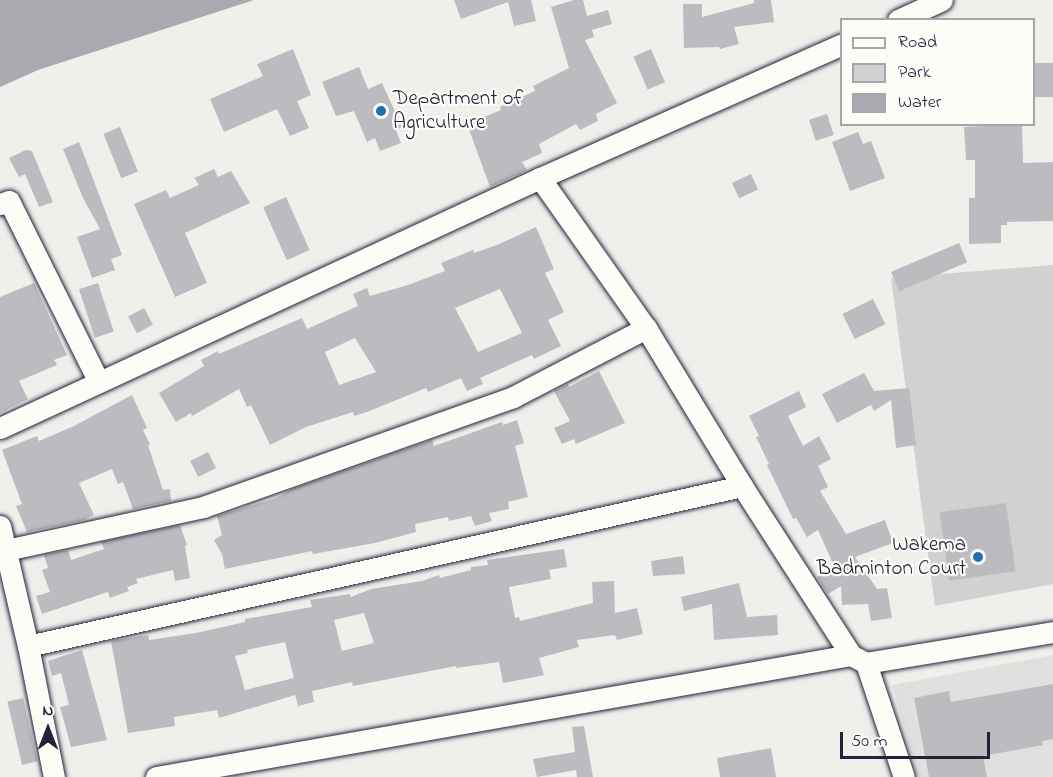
<!DOCTYPE html>
<style>
body{margin:0}
#map{position:relative;width:1053px;height:777px;overflow:hidden;background:#f0efec;font-family:"Indie Flower",sans-serif}
div>[style]{position:absolute}
[style*='--x']{left:calc(var(--x)*1px);top:calc(var(--y)*1px);width:calc(var(--w)*1px);rotate:calc(var(--a)*1deg)}
.built>*{inset:0;background:#e0e0df}
.green>*{inset:0;background:#d2d1d1}
.water>*{inset:0;background:#a9a9b0}
.building>*{inset:0;background:#bcbcc0;transform-origin:0 0}
.roads{filter:drop-shadow(0 0 2px #22223b) drop-shadow(0 0 2px #22223b)}
.minor>*{height:21px;margin:-10.5px;padding:0 10.5px;transform-origin:10.5px;border-radius:10.5px;background:#fdfcf7}
.dots>*{width:16px;height:16px;translate:-50% -50%;box-sizing:border-box;border:3px solid #fdfcf7;border-radius:50%}
span{translate:-50% -50%;white-space:nowrap;text-align:center;line-height:1.15;-webkit-text-stroke:4.5px #fdfcf7;paint-order:stroke}
.poi-label{font-size:21px;color:#22223b}
.left{translate:0 -50%;text-align:left}
.right{translate:-100% -50%;text-align:right}
.legend{position:absolute;left:840px;top:18px;width:195px;height:108px;box-sizing:border-box;background:#fdfcf7;border:2px solid #a5a5ac;margin:0;padding:8px 10px;list-style:none;font-size:18px;color:#22223b}
.legend li{display:flex;align-items:center;gap:12px;height:30px}
.legend b{width:30px;border:2px solid #a5a5ac}
.north{position:absolute;left:18px;top:699px;width:60px;height:60px;-webkit-text-stroke:4px #fdfcf7;paint-order:stroke;rotate:0deg;font-size:16px;font-weight:700;line-height:24px;text-align:center;color:#22223b}
.north::after{content:'';display:block;margin:auto;width:21px;height:27px;background:#22223b;clip-path:polygon(50% 0,100% 100%,50% 72%,0 100%)}
.scale{position:absolute;left:840px;top:732px;width:150px;height:27px;box-sizing:border-box;border:3px solid #22223b;border-top:0;padding-left:8px;font-size:18px;line-height:21px;white-space:nowrap;color:#22223b;-webkit-text-stroke:4px #fdfcf7;paint-order:stroke}
</style>
<div id="map">
<div class="built">
<i style="clip-path:polygon(1053px 655px,1053px 777px,918px 777px,892px 685px)"></i>
</div>
<div class="green">
<i style="clip-path:polygon(1053px 265px,1053px 584px,935px 606px,891px 278px)"></i>
</div>
<div class="water">
<i style="clip-path:polygon(0 0,254px 0,38px 70px,0 87px)"></i>
</div>
<div class="building">
<i style="clip-path:polygon(454px 0,531px 0,536px 21px,514px 26px,508px 2px,461px 19px)"></i>
<i style="clip-path:polygon(574px 0,583px 0,587px 16px,608px 10px,612px 24px,592px 30px,594px 37px,585px 40px,617px 103px,596px 114px,598px 121px,580px 130px,576px 124px,539px 144px,542px 153px,522px 162px,527px 170px,490px 187px,467px 124px,501px 110px,500px 107px,535px 91px,533px 86px,569px 68px,551px 7px)"></i>
<i style="clip-path:polygon(754px 0,771px 0,774px 22px,734px 27px,739px 44px,720px 49px,719px 47px,684px 48px,683px 4px,702px 4px,702px 17px,754px 3px)"></i>
<i style="clip-path:polygon(293px 49px,311px 95px,297px 101px,309px 128px,290px 136px,277px 109px,224px 132px,210px 99px,263px 76px,257px 64px)"></i>
<i style="left:651px;top:49px;width:36px;height:19px;rotate:67deg"></i>
<i style="left:1053px;top:63px;width:34px;height:19px;rotate:90deg"></i>
<i style="clip-path:polygon(359px 67px,368px 89px,382px 83px,402px 127px,396px 130px,401px 143px,380px 151px,375px 138px,367px 142px,354px 111px,336px 116px,322px 82px)"></i>
<i style="left:827px;top:114px;width:22px;height:19px;rotate:72deg"></i>
<i style="clip-path:polygon(1022px 124px,1023px 163px,1053px 162px,1053px 221px,1007px 222px,1007px 225px,1001px 225px,1001px 243px,969px 244px,969px 198px,975px 198px,975px 160px,966px 160px,964px 127px)"></i>
<i style="left:120px;top:127px;width:48px;height:18px;rotate:68deg"></i>
<i style="clip-path:polygon(858px 132px,863px 144px,871px 141px,885px 178px,850px 191px,832px 142px)"></i>
<i style="clip-path:polygon(79px 142px,122px 255px,111px 259px,115px 270px,92px 278px,77px 237px,100px 229px,83px 198px,63px 149px)"></i>
<i style="clip-path:polygon(26px 150px,32px 151px,53px 202px,39px 207px,25px 174px,19px 177px,9px 158px)"></i>
<i style="clip-path:polygon(214px 169px,218px 177px,231px 171px,250px 203px,185px 233px,207px 283px,175px 297px,134px 204px,166px 190px,170px 198px,199px 185px,194px 178px)"></i>
<i style="left:751px;top:174px;width:17px;height:21px;rotate:65deg"></i>
<i style="left:286px;top:197px;width:58px;height:25px;rotate:66deg"></i>
<i style="clip-path:polygon(evenodd,536px 227px,554px 269px,545px 273px,564px 312px,548px 320px,561px 346px,534px 359px,532px 355px,480px 378px,483px 384px,467px 391px,461px 378px,428px 392px,426px 388px,367px 412px,354px 416px,353px 412px,306px 427px,270px 445px,251px 405px,247px 407px,239px 389px,192px 416px,191px 413px,176px 422px,159px 393px,204px 366px,201px 360px,218px 351px,219px 354px,302px 318px,307px 329px,358px 306px,353px 294px,367px 288px,370px 296px,408px 285px,445px 271px,441px 263px,473px 250px,474px 253px,497px 245px,536px 227px,500px 289px,522px 333px,478px 352px,455px 308px,500px 289px,536px 227px,355px 338px,376px 372px,339px 385px,325px 352px,355px 338px)"></i>
<i style="left:959px;top:243px;width:21px;height:74px;rotate:67deg"></i>
<i style="clip-path:polygon(34px 283px,67px 355px,54px 360px,57px 365px,19px 381px,28px 399px,0 413px,0 297px)"></i>
<i style="left:98px;top:283px;width:51px;height:20px;rotate:72deg"></i>
<i style="left:873px;top:299px;width:28px;height:34px;rotate:64deg"></i>
<i style="left:144px;top:308px;width:19px;height:18px;rotate:62deg"></i>
<i style="clip-path:polygon(599px 371px,625px 423px,576px 444px,574px 439px,562px 444px,554px 428px,570px 421px,554px 391px,568px 384px,569px 387px)"></i>
<i style="clip-path:polygon(864px 373px,874px 391px,909px 388px,916px 445px,896px 448px,891px 400px,874px 411px,871px 405px,837px 423px,822px 394px)"></i>
<i style="clip-path:polygon(799px 391px,806px 407px,788px 416px,803px 446px,819px 436px,831px 459px,818px 466px,828px 487px,820px 491px,846px 534px,885px 520px,893px 543px,855px 557px,877px 589px,887px 588px,892px 618px,871px 621px,868px 604px,842px 605px,841px 586px,828px 594px,817px 577px,834px 566px,818px 530px,807px 537px,796px 518px,793px 519px,767px 465px,769px 464px,756px 437px,759px 436px,749px 416px)"></i>
<i style="clip-path:polygon(132px 395px,147px 428px,143px 430px,150px 444px,148px 445px,163px 490px,170px 489px,171px 501px,133px 509px,123px 482px,118px 484px,112px 469px,79px 483px,94px 515px,84px 520px,27px 532px,16px 506px,22px 504px,2px 450px,37px 436px,39px 441px,74px 426px)"></i>
<i style="clip-path:polygon(517px 420px,524px 443px,515px 446px,528px 497px,508px 502px,509px 509px,489px 513px,492px 521px,475px 526px,471px 516px,449px 521px,448px 517px,415px 524px,416px 532px,375px 543px,313px 554px,312px 551px,225px 569px,222px 554px,214px 540px,222px 535px,217px 516px,276px 498px,295px 488px,432px 440px,434px 446px,502px 422px,503px 425px)"></i>
<i style="left:208px;top:452px;width:18px;height:20px;rotate:63deg"></i>
<i style="left:1006px;top:503px;width:69px;height:67px;rotate:82deg"></i>
<i style="clip-path:polygon(180px 525px,187px 545px,185px 546px,190px 578px,175px 581px,173px 570px,136px 579px,138px 583px,127px 587px,129px 591px,110px 598px,108px 592px,42px 614px,36px 596px,50px 592px,42px 570px,48px 568px,44px 555px,68px 550px,71px 560px,104px 549px,101px 542px)"></i>
<i style="clip-path:polygon(evenodd,564px 549px,567px 567px,549px 570px,551px 579px,509px 587px,515px 618px,519px 617px,520px 621px,593px 603px,592px 582px,614px 581px,615px 613px,637px 608px,643px 634px,617px 640px,615px 635px,577px 640px,579px 647px,539px 658px,544px 675px,535px 677px,503px 683px,499px 662px,456px 668px,456px 666px,353px 686px,352px 682px,312px 691px,314px 702px,298px 706px,295px 695px,219px 718px,217px 710px,174px 717px,175px 726px,128px 733px,111px 641px,148px 635px,149px 640px,196px 633px,245px 622px,245px 619px,312px 607px,310px 600px,350px 594px,351px 597px,371px 589px,422px 581px,439px 575px,440px 578px,471px 570px,471px 567px,488px 565px,487px 560px,564px 549px,364px 613px,374px 643px,342px 651px,334px 620px,364px 613px,564px 549px,285px 642px,294px 678px,245px 690px,235px 656px,248px 653px,247px 650px,285px 642px)"></i>
<i style="clip-path:polygon(683px 556px,685px 574px,653px 576px,651px 561px)"></i>
<i style="clip-path:polygon(739px 583px,747px 617px,777px 615px,778px 635px,714px 640px,712px 604px,684px 611px,681px 597px)"></i>
<i style="clip-path:polygon(82px 650px,107px 740px,71px 747px,60px 707px,69px 705px,61px 673px,52px 676px,48px 661px)"></i>
<i style="clip-path:polygon(1053px 684px,1053px 739px,1042px 741px,1043px 745px,983px 756px,987px 777px,929px 777px,914px 698px,949px 691px,951px 702px)"></i>
<i style="left:23px;top:698px;width:65px;height:16px;rotate:77deg"></i>
<i style="clip-path:polygon(584px 726px,593px 777px,577px 777px,576px 770px,537px 777px,533px 759px,575px 752px,572px 727px)"></i>
<i style="clip-path:polygon(771px 748px,776px 777px,720px 777px,717px 758px)"></i>
</div>
<div class="roads">
<div class="minor">
<i style="--x:898;--y:20;--w:48;--a:-24.4"></i>
<i style="--x:540;--y:178;--w:184;--a:54.8"></i>
<i style="--x:646;--y:328;--w:185;--a:58.7"></i>
<i style="--x:742;--y:486;--w:201;--a:57.2"></i>
<i style="--x:0;--y:204;--w:9;--a:-18"></i>
<i style="--x:9;--y:201;--w:200;--a:63.6"></i>
<i style="--x:0;--y:428;--w:595;--a:-24.84"></i>
<i style="--x:540;--y:178;--w:330;--a:-23.9"></i>
<i style="--x:0;--y:526;--w:123;--a:76.9"></i>
<i style="--x:28;--y:646;--w:134;--a:78.8"></i>
<i style="--x:6;--y:550;--w:202;--a:-12.3"></i>
<i style="--x:203;--y:507;--w:329;--a:-19.5"></i>
<i style="--x:513;--y:397;--w:150;--a:-27.4"></i>
<i style="--x:28;--y:646;--w:732;--a:-12.63"></i>
<i style="--x:866;--y:663;--w:120;--a:71.6"></i>
<i style="--x:156;--y:777;--w:706;--a:-9.96"></i>
<i style="--x:851;--y:655;--w:17;--a:28"></i>
<i style="--x:866;--y:663;--w:190;--a:-9.4"></i>
</div>
</div>
<div class="dots">
<i style="left:381px;top:111px;background:#1f6fb2"></i>
<i style="left:978px;top:557px;background:#1f6fb2"></i>
</div>
<div class="poi-label">
<span class="left" style="left:393px;top:111px">Department of<br>Agriculture</span>
<span class="right" style="left:966px;top:557px">Wakema<br>Badminton Court</span>
</div>
<ul class="legend">
<li><b style="height:8px;background:#fdfcf7"></b>Road</li>
<li><b style="height:16px;background:#d2d1d1"></b>Park</li>
<li><b style="height:16px;background:#a9a9b0"></b>Water</li>
</ul>
<div class="north">N</div>
<div class="scale">50 m</div>
</div>
